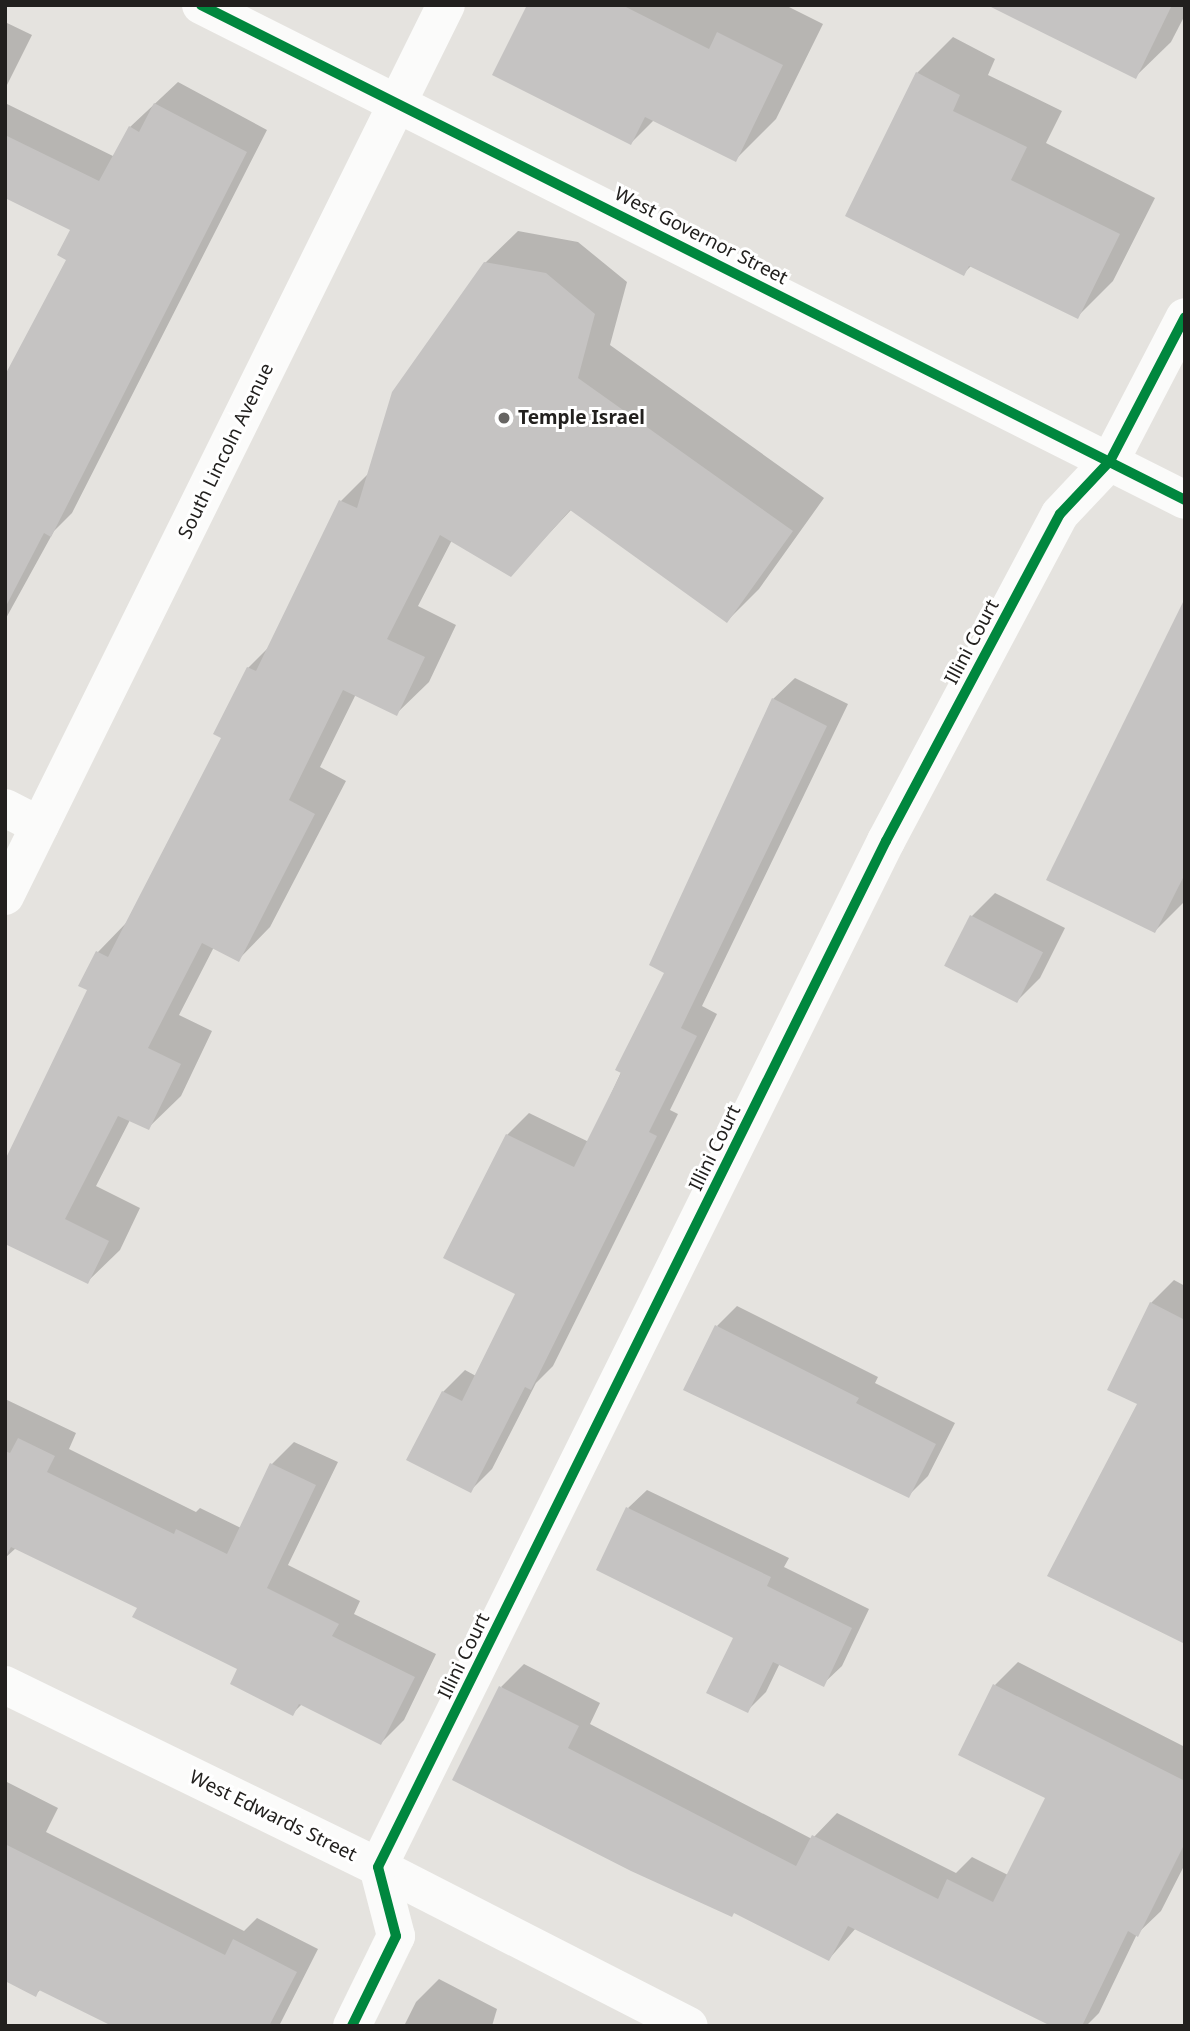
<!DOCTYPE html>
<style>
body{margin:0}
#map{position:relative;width:1190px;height:2031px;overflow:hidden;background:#e5e3df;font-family:"Noto Sans",sans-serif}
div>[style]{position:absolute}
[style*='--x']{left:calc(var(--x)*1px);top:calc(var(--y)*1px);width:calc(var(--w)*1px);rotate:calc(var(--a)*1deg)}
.shadow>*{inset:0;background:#0003}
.building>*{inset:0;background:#c5c3c2;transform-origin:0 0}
.minor>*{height:38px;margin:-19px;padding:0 19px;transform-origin:19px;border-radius:19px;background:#fbfbfa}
.cycleway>*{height:10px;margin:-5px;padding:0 5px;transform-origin:5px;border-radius:5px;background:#00873e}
.dots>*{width:19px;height:19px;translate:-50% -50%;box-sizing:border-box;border:4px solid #fff;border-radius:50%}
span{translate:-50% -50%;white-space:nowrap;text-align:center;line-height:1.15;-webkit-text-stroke:6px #fff;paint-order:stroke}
.street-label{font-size:19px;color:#22201e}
.poi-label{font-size:19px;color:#22201e;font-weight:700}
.left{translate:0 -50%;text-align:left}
.frame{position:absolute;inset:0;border:7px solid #22201e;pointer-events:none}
</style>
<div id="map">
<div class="shadow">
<i style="clip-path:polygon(529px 5px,785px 5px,823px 24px,776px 119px,735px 160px,654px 120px,631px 143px)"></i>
<i style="clip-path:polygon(991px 5px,1185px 5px,1185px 15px,1171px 42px,1136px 76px)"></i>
<i style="clip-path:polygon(5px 22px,32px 35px,5px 89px)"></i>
<i style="clip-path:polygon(953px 37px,995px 59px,988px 75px,1062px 111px,1046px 143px,1155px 198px,1113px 281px,1077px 317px,972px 265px,963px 274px,917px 73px)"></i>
<i style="clip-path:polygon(178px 82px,267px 130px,72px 513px,54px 531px,5px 620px,5px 378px,68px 259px,73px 229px,5px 196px,5px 103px,115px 157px,130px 127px)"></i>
<i style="clip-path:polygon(518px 231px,578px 242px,627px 282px,610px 345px,824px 498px,759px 589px,727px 621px,572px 509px,511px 574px,452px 540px,418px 606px,456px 625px,429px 682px,396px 714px,356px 694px,320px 767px,346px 781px,270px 927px,238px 960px,214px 947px,179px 1015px,212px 1031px,181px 1096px,148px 1128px,130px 1120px,96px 1186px,140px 1208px,120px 1250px,87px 1282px,5px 1242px,89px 989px,80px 985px,98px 952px,129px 920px,223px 737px,248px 668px,270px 646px,341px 501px,370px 472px,485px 263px)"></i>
<i style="clip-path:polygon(1185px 612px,1185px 901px,1155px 931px)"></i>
<i style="clip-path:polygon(795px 678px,848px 704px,702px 1006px,717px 1014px,670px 1110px,678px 1114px,553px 1366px,536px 1383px,492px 1469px,470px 1491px,443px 1392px,465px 1370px,476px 1376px,517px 1294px,507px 1135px,529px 1113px,589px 1142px,667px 972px,773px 699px)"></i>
<i style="clip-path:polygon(995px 893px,1065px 928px,1040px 978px,1017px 1001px,947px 965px,972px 916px)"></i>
<i style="clip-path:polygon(1174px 1280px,1185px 1286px,1185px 1642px,1140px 1404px,1151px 1303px)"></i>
<i style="clip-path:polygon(737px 1306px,878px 1377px,875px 1383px,955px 1423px,928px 1476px,908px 1496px,717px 1326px)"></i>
<i style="clip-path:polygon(5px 1399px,76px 1433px,69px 1449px,196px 1512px,200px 1508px,241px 1528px,272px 1464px,294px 1442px,338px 1462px,288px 1565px,360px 1601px,354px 1614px,436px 1654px,404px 1720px,381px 1743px,302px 1704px,293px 1713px,240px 1668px,139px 1607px,16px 1548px,5px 1558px)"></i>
<i style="clip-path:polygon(647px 1490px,789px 1558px,784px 1567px,869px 1609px,842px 1666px,823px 1684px,780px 1663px,766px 1692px,747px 1711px,735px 1637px,628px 1508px)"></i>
<i style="clip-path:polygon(1018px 1662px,1185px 1747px,1185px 1864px,1161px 1911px,1137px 1934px,1099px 2013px,1086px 2026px,1054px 2026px,856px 1928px,829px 1959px,735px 1911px,501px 1687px,524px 1664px,600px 1703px,590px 1724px,812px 1839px,837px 1813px,956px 1873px,972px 1857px,1008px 1875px,1047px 1798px,995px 1685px)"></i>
<i style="clip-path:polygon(5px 1781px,58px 1808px,46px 1832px,244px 1931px,257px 1918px,318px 1949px,279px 2026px,116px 2026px,41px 1989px,36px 1994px,5px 1979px)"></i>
<i style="clip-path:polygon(439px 1979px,497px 2009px,492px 2026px,404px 2026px,416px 2002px)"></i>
</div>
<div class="building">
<i style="clip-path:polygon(527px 5px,622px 5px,709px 49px,717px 32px,783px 65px,736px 162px,645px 117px,631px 145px,492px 75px)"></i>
<i style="clip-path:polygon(987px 5px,1172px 5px,1136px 79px)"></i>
<i style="clip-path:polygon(916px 72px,960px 95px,953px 111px,1027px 147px,1011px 180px,1120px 234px,1078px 319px,969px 266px,964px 276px,845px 216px)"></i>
<i style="clip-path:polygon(154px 103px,247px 152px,51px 537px,44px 533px,5px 608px,5px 375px,66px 260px,57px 255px,70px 230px,5px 198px,5px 135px,99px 181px,129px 126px,139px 132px)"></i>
<i style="clip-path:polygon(484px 262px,546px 273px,595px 314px,578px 378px,793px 531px,727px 623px,570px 510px,511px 577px,440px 535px,387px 639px,425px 657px,397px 716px,343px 690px,289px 800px,315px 814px,283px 876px,239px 962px,202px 943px,148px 1048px,181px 1064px,149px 1130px,118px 1116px,65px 1219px,109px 1241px,88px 1284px,5px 1244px,5px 1160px,87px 990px,78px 986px,96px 951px,108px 957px,221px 738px,213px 734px,247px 667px,256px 671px,339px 500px,357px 508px,392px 392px)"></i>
<i style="clip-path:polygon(1185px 598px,1185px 874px,1155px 933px,1046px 880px)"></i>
<i style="clip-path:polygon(772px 698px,827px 726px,681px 1028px,697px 1036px,649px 1132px,657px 1136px,531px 1390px,525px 1387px,471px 1493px,406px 1460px,442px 1391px,462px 1401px,515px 1294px,443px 1258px,506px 1134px,574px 1167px,621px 1073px,615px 1070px,664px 973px,649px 965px)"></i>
<i style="left:970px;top:915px;width:82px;height:57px;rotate:27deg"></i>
<i style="clip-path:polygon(1150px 1302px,1185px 1320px,1185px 1644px,1047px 1576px,1137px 1404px,1107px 1390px)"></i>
<i style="clip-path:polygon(715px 1325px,859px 1398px,856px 1403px,936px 1444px,909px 1498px,683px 1390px)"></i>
<i style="clip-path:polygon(18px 1438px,55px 1456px,47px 1472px,174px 1534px,176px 1529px,227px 1554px,270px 1463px,316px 1485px,267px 1588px,339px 1624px,332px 1636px,415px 1677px,381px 1745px,299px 1704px,293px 1716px,230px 1684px,237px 1669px,132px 1617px,137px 1608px,11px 1547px,5px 1558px,5px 1451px,10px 1453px)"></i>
<i style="clip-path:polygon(626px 1507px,771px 1577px,767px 1586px,852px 1628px,824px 1687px,773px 1662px,748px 1713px,706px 1693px,733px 1638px,596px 1570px)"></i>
<i style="clip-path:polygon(993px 1684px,1185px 1781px,1185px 1843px,1138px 1937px,1128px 1931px,1082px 2026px,1051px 2026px,848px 1926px,829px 1961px,734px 1913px,732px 1917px,631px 1871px,452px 1780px,499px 1686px,579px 1726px,568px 1748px,796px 1866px,812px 1835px,938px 1899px,947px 1879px,993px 1902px,1045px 1798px,958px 1755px)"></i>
<i style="clip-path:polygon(5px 1844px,225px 1955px,233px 1939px,297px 1972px,269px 2026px,112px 2026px,39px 1990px,36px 1997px,5px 1981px)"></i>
</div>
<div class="minor">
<i style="--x:201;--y:5;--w:1101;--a:26.7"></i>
<i style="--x:5;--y:808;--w:39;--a:27"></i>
<i style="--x:5;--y:896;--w:994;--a:-63.67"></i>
<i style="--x:5;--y:1685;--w:415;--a:26"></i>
<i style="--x:378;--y:1867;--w:349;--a:27.1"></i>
<i style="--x:352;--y:2026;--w:100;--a:-63.9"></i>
<i style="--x:396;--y:1936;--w:71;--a:-104.6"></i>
<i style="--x:378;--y:1867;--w:1145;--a:-63.66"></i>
<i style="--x:886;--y:841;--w:370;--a:-62"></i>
<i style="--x:1060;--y:514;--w:73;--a:-46.7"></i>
<i style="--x:1110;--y:461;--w:162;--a:-62.5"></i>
</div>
<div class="cycleway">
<i style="--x:201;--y:5;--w:1101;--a:26.7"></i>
<i style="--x:352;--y:2026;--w:100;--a:-63.9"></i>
<i style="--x:396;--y:1936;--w:71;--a:-104.6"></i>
<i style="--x:378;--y:1867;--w:1145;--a:-63.66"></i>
<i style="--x:886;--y:841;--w:370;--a:-62"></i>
<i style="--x:1060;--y:514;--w:73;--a:-46.7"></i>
<i style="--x:1110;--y:461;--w:162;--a:-62.5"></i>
</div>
<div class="dots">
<i style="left:504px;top:418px;background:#666462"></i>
</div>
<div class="street-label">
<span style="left:701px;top:236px;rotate:27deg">West Governor Street</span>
<span style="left:226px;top:451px;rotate:-64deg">South Lincoln Avenue</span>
<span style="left:972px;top:642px;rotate:-62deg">Illini Court</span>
<span style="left:715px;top:1148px;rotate:-64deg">Illini Court</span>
<span style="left:464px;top:1656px;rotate:-64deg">Illini Court</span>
<span style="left:273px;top:1816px;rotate:26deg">West Edwards Street</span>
</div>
<div class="poi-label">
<span class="left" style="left:518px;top:418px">Temple Israel</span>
</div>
<div class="frame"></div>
</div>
